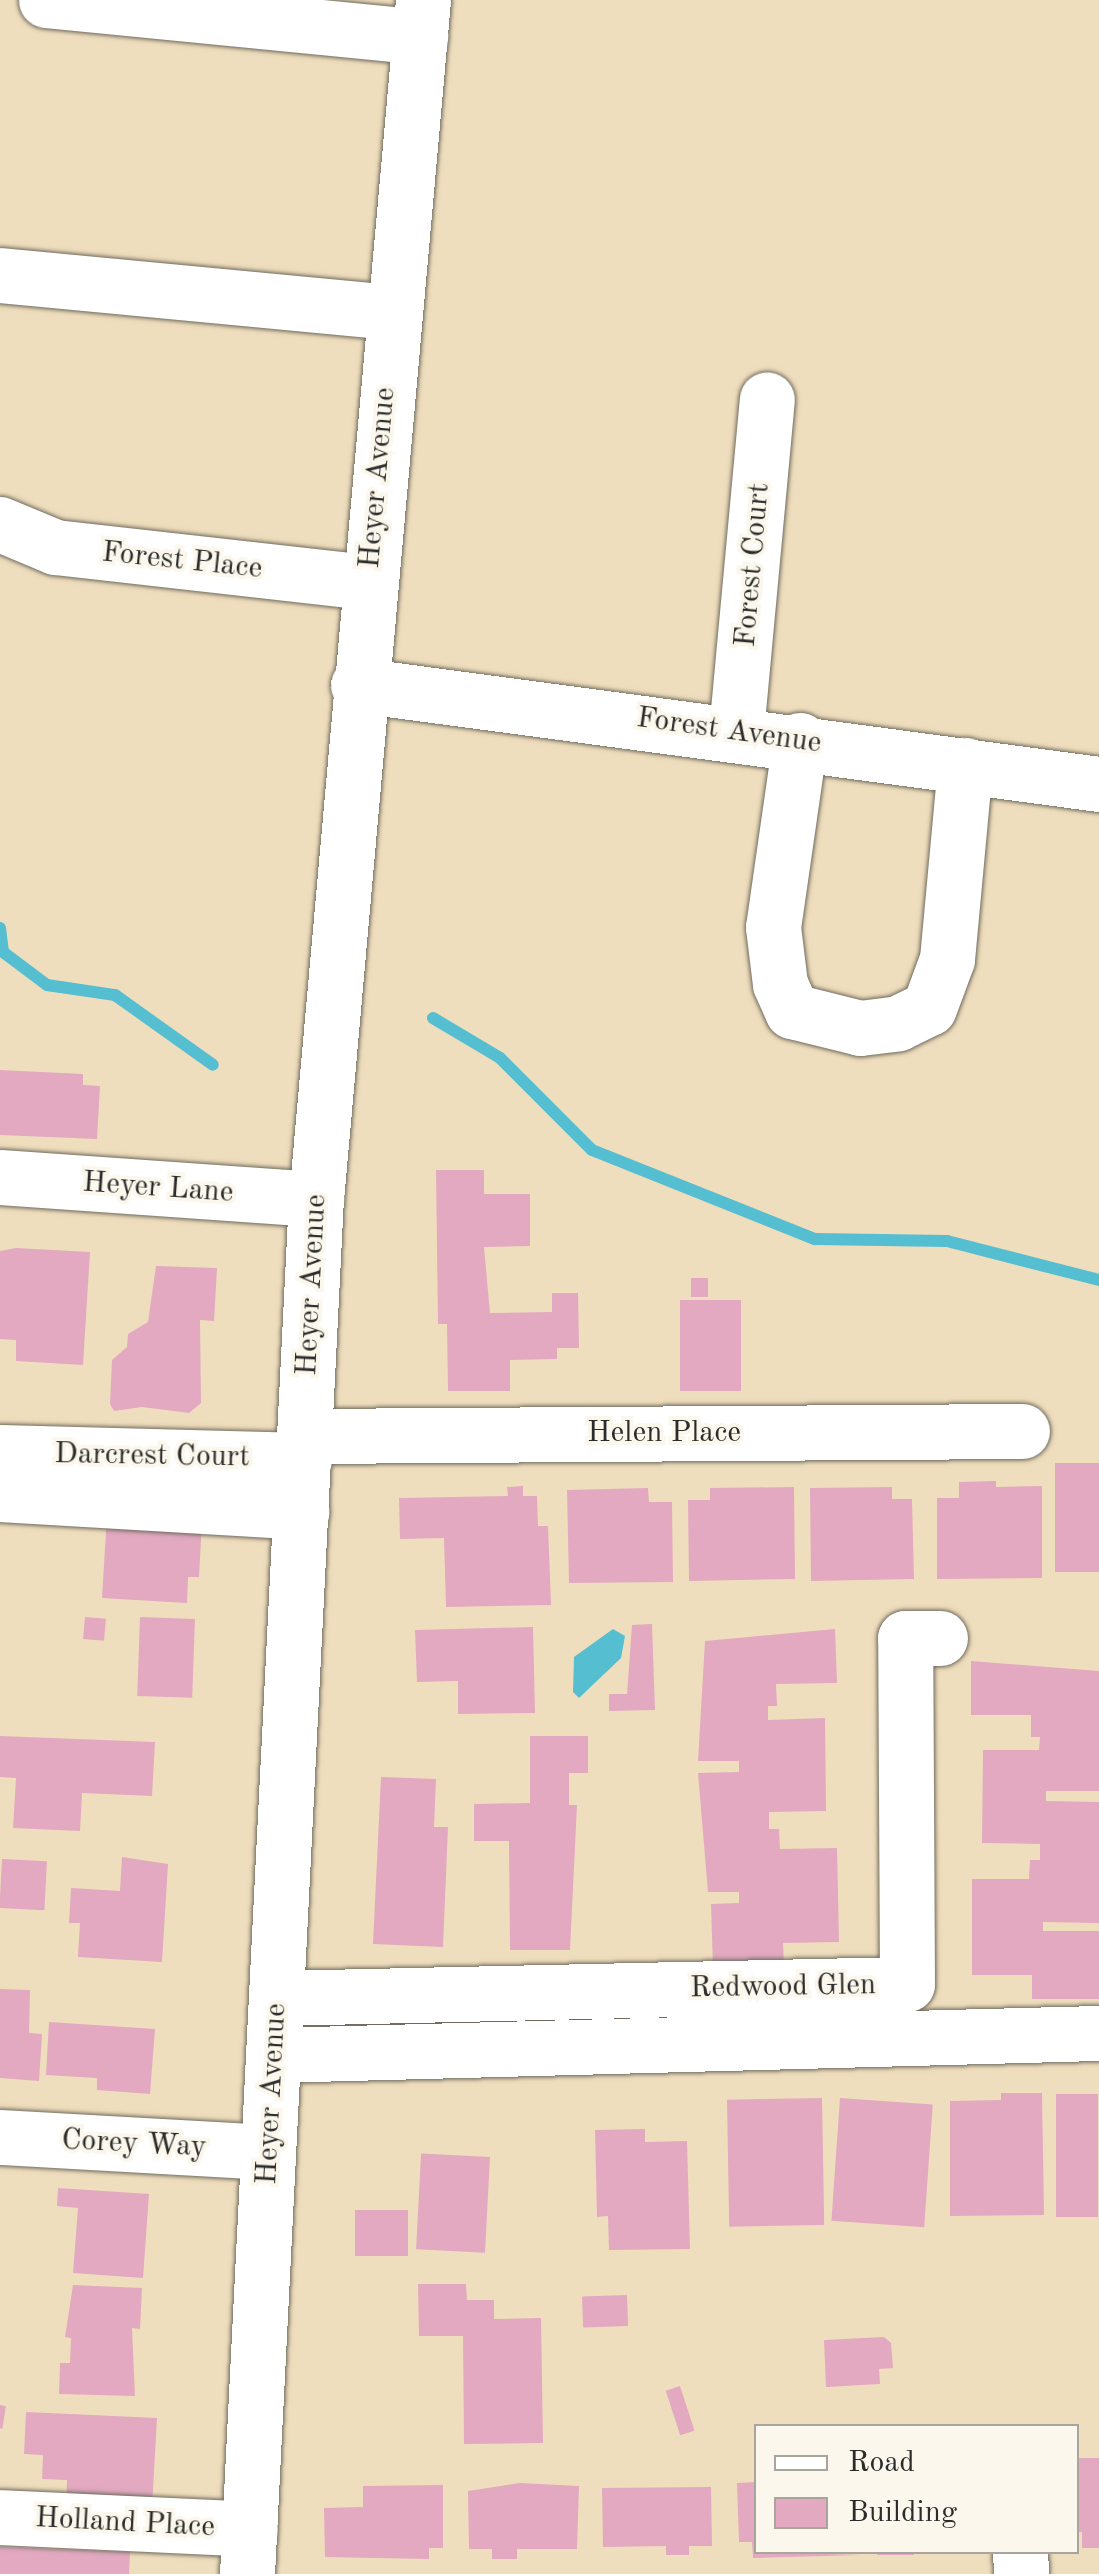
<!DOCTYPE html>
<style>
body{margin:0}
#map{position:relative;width:1099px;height:2574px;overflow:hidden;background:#efdebd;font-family:"Old Standard TT",serif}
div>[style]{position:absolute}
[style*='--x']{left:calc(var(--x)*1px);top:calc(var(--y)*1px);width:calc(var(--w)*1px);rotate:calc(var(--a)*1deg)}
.water>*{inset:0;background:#55bed1}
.stream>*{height:12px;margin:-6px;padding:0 6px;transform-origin:6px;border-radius:6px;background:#55bed1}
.building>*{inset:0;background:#e2a9c1;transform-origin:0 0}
.roads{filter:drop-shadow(0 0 2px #706a5e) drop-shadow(0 0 2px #706a5e)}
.minor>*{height:55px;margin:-27.5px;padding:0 27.5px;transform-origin:27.5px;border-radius:27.5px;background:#fff}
span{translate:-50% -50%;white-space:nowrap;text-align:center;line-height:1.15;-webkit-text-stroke:8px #fbf7ec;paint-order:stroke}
.street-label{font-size:30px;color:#2b2b2b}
.legend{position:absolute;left:754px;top:2424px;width:325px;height:130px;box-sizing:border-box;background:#fbf7ec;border:2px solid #a8a59f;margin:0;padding:12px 18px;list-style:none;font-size:30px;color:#2b2b2b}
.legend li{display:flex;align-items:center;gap:20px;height:50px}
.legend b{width:50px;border:2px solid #a8a59f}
</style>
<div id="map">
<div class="water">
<i style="clip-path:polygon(613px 1629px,625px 1636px,621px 1658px,579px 1698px,573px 1692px,574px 1657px)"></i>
</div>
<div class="stream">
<i style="--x:0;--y:928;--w:24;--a:83"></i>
<i style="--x:3;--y:952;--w:55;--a:36.9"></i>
<i style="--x:47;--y:985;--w:69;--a:8.4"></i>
<i style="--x:115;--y:995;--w:120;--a:35.5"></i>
<i style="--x:433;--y:1018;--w:78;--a:30.8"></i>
<i style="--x:500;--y:1058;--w:130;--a:45"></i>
<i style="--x:592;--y:1150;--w:240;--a:21.8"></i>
<i style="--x:815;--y:1239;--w:132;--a:0.9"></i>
<i style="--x:947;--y:1241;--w:157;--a:14.4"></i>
</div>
<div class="building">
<i style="clip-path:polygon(0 1070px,83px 1074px,83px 1085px,100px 1086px,97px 1139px,0 1135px)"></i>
<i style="clip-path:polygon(436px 1170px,484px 1170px,484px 1194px,530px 1194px,530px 1246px,484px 1247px,490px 1313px,552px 1312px,552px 1293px,578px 1293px,579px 1348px,557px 1348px,557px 1359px,510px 1360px,510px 1391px,448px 1391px,447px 1324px,438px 1324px)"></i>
<i style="clip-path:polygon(16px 1248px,90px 1252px,83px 1365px,16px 1361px,16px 1340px,0 1339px,0 1251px)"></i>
<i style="clip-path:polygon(156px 1266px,217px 1268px,214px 1321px,200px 1320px,201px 1403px,189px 1413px,142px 1407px,114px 1411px,110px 1404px,112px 1360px,127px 1347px,128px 1334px,148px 1322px)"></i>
<i style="left:691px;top:1278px;width:17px;height:19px"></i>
<i style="left:741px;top:1300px;width:91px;height:61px;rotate:90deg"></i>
<i style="left:1099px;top:1463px;width:109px;height:44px;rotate:90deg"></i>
<i style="clip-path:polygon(996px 1481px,996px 1487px,1042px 1486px,1042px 1578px,937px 1579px,937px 1498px,959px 1498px,959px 1482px)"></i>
<i style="clip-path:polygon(523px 1486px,523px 1496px,537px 1496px,538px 1526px,548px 1526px,551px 1605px,446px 1607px,444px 1538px,400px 1539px,399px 1498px,508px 1496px,507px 1487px)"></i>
<i style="clip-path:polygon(794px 1487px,795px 1579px,689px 1581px,688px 1500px,710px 1500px,710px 1488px)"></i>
<i style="clip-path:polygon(892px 1487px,892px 1499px,912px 1499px,914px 1579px,811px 1581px,810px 1488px)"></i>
<i style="clip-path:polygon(648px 1488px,649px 1502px,672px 1502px,673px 1582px,569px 1583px,567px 1490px)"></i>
<i style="clip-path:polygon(107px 1515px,202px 1521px,199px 1577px,188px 1577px,187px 1603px,102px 1598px)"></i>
<i style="left:85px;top:1617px;width:21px;height:22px;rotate:5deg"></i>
<i style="left:140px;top:1617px;width:55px;height:79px;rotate:2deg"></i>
<i style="clip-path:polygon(652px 1624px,655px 1710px,609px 1711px,609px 1694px,627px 1694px,632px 1625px)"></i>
<i style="clip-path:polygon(533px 1627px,535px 1713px,458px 1714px,458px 1681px,417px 1682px,415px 1630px)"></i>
<i style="clip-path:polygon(835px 1629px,837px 1683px,776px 1684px,777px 1706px,768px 1706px,768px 1720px,825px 1718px,826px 1811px,769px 1812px,769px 1829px,779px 1829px,780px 1849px,837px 1848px,839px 1942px,783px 1943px,784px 1967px,713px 1968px,711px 1904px,739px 1903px,739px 1892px,708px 1892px,698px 1773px,739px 1772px,739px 1761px,698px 1761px,705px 1641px)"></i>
<i style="clip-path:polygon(971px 1661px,1099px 1671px,1099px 1791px,1046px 1791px,1046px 1801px,1099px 1802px,1099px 1923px,1043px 1922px,1043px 1931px,1099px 1931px,1099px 1999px,1032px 1999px,1032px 1975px,972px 1975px,972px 1879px,1029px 1879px,1030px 1860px,1040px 1860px,1040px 1844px,982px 1843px,983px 1750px,1039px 1750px,1040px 1737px,1031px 1737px,1031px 1715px,971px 1715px)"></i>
<i style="clip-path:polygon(0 1736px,155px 1742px,152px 1796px,82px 1793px,80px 1831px,13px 1828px,16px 1778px,0 1777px)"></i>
<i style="clip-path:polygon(530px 1736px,588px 1736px,588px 1773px,569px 1773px,569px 1805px,577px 1805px,570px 1950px,510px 1950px,509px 1841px,474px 1841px,474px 1804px,530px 1803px)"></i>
<i style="clip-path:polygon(381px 1777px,436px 1779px,434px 1827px,448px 1827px,443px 1947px,373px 1944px)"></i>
<i style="clip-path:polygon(122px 1857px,168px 1864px,162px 1962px,78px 1957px,80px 1923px,69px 1923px,71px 1888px,120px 1891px)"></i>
<i style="left:2px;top:1859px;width:45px;height:49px;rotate:3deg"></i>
<i style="clip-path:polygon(0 1989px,30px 1990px,29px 2033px,42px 2034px,39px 2081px,0 2078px)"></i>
<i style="clip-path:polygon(49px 2022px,155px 2029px,150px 2094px,97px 2090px,97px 2078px,46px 2075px)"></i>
<i style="clip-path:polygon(1001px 2093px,1042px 2093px,1044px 2215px,950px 2216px,950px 2101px,1001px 2100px)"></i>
<i style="left:1056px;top:2094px;width:42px;height:123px"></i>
<i style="left:822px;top:2098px;width:127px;height:95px;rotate:89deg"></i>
<i style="left:840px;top:2098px;width:93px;height:123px;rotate:4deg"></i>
<i style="clip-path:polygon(645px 2129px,645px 2142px,687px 2141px,690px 2249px,609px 2250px,608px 2216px,597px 2217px,595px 2130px)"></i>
<i style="left:490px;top:2157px;width:96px;height:69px;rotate:93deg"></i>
<i style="clip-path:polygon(58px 2188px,149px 2194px,143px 2278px,73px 2273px,78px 2208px,57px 2206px)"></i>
<i style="left:355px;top:2210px;width:53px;height:46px"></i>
<i style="clip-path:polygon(418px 2284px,466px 2284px,467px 2300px,494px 2300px,494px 2319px,541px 2318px,543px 2443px,464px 2444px,463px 2336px,419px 2336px)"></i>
<i style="clip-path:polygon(73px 2285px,142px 2288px,140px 2329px,132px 2328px,135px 2396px,59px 2394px,60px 2363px,70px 2363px,71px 2338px,65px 2337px)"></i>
<i style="left:627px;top:2295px;width:31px;height:45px;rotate:88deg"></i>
<i style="clip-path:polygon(884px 2337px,891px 2343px,893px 2368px,879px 2369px,880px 2384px,826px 2387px,824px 2340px)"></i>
<i style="left:680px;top:2386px;width:47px;height:15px;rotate:72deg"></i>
<i style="left:0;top:2405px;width:6px;height:23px;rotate:9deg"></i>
<i style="clip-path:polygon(26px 2412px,157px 2418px,152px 2507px,66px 2503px,67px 2480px,42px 2479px,43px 2455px,24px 2454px)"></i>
<i style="clip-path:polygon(1076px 2458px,1099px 2458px,1099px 2548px,1082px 2548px,1082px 2532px,1076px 2532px)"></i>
<i style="clip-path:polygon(756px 2482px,756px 2552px,862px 2555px,753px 2558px,752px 2542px,739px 2542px,737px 2483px)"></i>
<i style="clip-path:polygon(520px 2483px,579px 2486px,577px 2549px,517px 2549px,517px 2559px,492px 2559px,492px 2549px,469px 2549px,468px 2491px)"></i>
<i style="clip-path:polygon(443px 2485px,443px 2548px,429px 2548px,429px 2559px,325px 2557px,324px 2508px,363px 2507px,363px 2486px)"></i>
<i style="clip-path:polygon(711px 2487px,712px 2546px,689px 2546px,689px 2555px,666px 2555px,666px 2546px,603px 2547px,602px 2488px)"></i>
<i style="clip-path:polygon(0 2547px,130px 2552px,129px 2574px,0 2574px)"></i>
<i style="left:877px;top:2552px;width:37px;height:3px"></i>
</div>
<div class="roads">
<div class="minor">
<i style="--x:46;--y:0;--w:376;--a:5.6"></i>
<i style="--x:0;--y:275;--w:396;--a:5.4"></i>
<i style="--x:0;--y:524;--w:60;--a:22.7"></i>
<i style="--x:55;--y:547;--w:315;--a:6.4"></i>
<i style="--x:358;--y:685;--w:748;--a:7.61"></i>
<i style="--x:736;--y:732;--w:334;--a:-84.7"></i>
<i style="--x:800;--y:740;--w:189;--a:98.2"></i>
<i style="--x:773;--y:927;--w:57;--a:83"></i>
<i style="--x:780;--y:984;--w:30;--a:66"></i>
<i style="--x:792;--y:1011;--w:70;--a:14"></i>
<i style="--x:860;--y:1028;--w:38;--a:-7"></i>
<i style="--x:898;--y:1023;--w:34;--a:-26"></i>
<i style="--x:929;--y:1008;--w:52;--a:-69.8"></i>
<i style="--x:947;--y:959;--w:195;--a:-84.7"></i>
<i style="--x:0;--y:1177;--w:317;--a:4"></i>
<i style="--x:305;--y:1436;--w:717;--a:-0.4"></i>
<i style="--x:0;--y:1452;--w:304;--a:1.5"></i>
<i style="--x:0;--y:1494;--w:302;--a:3.4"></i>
<i style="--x:278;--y:1998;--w:629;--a:-1.28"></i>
<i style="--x:907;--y:1984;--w:346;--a:-90.3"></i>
<i style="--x:905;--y:1638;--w:35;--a:0"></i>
<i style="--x:274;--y:2055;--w:825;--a:-1.53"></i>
<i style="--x:0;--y:2137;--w:268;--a:3.2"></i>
<i style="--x:0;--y:2517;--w:250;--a:2.7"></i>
<i style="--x:1020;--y:2552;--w:22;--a:87"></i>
<i style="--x:247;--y:2574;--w:1377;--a:-87.13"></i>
<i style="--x:316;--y:1199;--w:1204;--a:-84.9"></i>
</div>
</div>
<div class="street-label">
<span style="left:378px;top:478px;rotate:-85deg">Heyer Avenue</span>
<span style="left:182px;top:561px;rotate:6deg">Forest Place</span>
<span style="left:753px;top:565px;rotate:-85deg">Forest Court</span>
<span style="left:729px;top:731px;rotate:8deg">Forest Avenue</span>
<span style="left:158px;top:1188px;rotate:4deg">Heyer Lane</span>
<span style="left:312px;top:1285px;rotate:-87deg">Heyer Avenue</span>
<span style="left:664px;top:1433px">Helen Place</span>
<span style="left:152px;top:1456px;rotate:1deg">Darcrest Court</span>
<span style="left:783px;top:1987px;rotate:-1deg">Redwood Glen</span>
<span style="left:272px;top:2094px;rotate:-87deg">Heyer Avenue</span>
<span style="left:134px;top:2144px;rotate:3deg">Corey Way</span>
<span style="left:125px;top:2523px;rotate:3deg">Holland Place</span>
</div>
<ul class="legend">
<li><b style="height:12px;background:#fff"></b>Road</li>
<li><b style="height:28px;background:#e2a9c1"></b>Building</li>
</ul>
</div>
